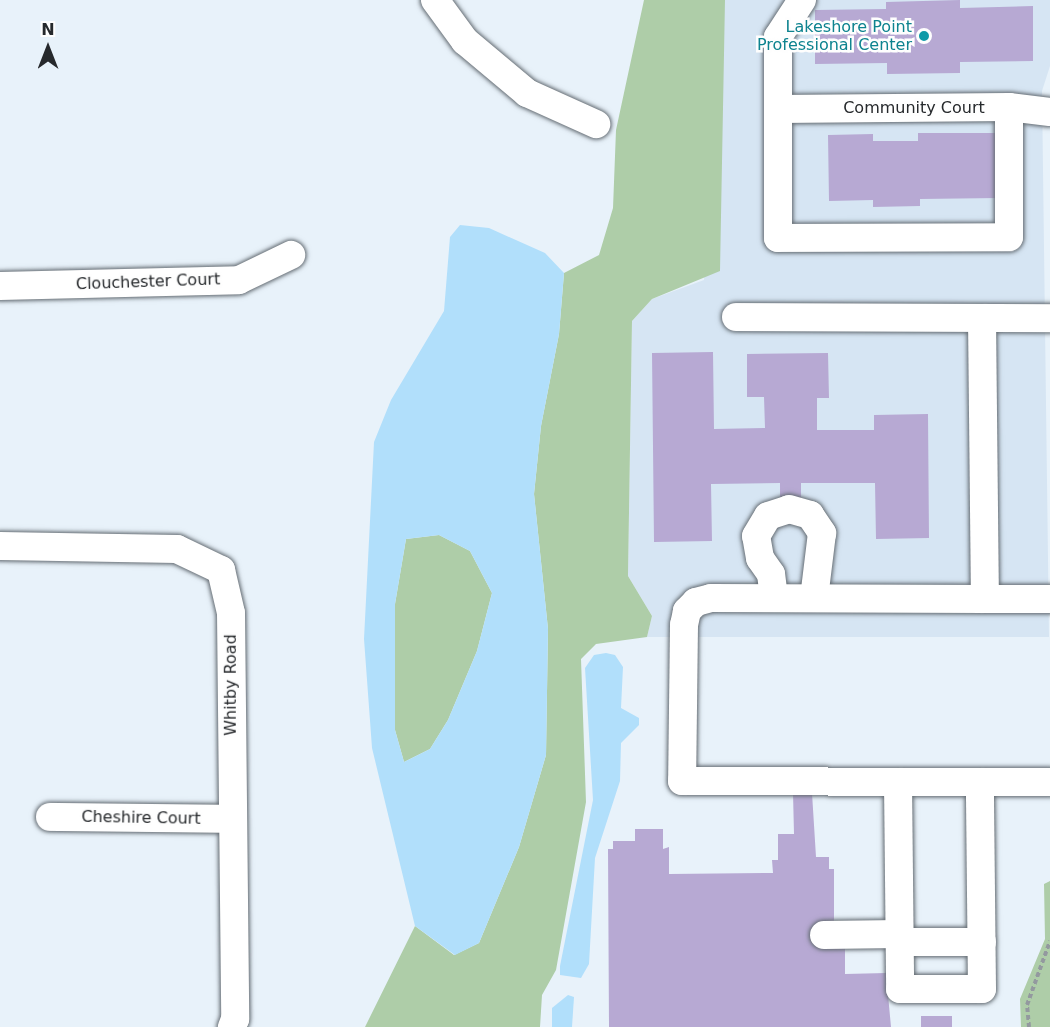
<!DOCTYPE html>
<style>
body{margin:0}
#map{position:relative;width:1050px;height:1027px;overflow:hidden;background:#e8f2fa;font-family:"DejaVu Sans",sans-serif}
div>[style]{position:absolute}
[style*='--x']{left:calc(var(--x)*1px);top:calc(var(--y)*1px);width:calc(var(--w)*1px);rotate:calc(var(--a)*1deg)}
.built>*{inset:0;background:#d6e5f3}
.forest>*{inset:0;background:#aecda8}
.water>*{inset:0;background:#b1dffb}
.building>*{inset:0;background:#b7a9d3;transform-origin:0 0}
.path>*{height:4px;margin-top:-2px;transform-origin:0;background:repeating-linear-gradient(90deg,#93999f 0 4.5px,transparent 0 7.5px)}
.roads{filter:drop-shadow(0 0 2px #656d74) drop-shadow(0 0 2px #656d74)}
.minor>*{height:28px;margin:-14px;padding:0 14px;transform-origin:14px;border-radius:14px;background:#fff}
.dots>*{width:16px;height:16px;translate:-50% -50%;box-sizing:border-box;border:3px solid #fefefe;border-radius:50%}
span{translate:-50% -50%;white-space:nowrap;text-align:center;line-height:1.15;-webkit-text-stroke:5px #fefefe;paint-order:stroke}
.culture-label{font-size:16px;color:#0d838f}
.right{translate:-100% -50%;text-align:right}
.street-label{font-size:16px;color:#26292c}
.north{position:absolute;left:18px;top:18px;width:60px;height:60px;-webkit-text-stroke:4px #fefefe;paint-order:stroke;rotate:0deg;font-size:16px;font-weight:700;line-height:24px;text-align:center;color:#26292c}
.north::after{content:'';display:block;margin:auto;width:21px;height:27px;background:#26292c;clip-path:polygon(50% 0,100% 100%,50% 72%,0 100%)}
</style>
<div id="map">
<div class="built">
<i style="clip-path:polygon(722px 0,1050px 0,1050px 66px,1042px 91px,1049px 637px,647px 637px,652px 616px,628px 576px,632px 321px,652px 299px,704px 280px,720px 91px)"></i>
</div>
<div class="forest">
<i style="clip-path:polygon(644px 0,725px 0,720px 271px,652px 299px,632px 321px,628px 576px,652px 616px,647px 637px,596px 644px,581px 659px,586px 802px,556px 970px,542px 995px,540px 1027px,365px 1027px,415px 926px,454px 955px,479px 943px,519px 847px,546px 755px,548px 629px,534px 494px,541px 426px,559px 334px,564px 273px,599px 255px,613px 208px,616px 130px)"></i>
<i style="clip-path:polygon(439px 535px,470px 551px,492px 593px,477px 651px,448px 720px,430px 749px,404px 762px,395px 730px,395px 604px,406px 539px)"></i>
<i style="clip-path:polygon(1050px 881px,1050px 1027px,1021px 1027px,1020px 999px,1045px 939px,1044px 884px)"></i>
</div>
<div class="water">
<i style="clip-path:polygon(evenodd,460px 225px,489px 228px,545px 253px,564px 273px,559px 334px,541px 426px,534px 494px,548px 629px,546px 755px,519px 847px,479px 943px,455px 955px,415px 926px,372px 748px,364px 639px,374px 442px,391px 400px,444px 311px,450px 237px,460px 225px,439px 535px,470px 551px,492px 593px,477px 651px,448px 720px,430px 749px,404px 762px,395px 730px,395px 604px,406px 539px,439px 535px)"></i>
<i style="clip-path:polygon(606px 653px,615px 655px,623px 667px,621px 708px,639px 718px,639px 725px,621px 743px,620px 781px,595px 858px,589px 964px,581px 978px,560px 975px,560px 966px,593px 800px,585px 668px,594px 655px)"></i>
<i style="clip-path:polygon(568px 995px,574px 997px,572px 1027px,552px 1027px,552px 1008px)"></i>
</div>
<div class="building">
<i style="clip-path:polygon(960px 0,960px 8px,1033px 6px,1033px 61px,960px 62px,960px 73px,887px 74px,887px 63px,815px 64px,815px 10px,886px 9px,886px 2px)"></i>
<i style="clip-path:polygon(918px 133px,997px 133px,998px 198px,920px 199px,920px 206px,873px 207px,873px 200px,829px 201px,828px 135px,873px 134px,873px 141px,918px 141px)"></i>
<i style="clip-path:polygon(713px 352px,714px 429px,765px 428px,764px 397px,747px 397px,747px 354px,828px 353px,829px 398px,817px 398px,817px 430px,874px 430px,874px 415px,928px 414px,929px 538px,876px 539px,875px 483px,801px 483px,801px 522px,780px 522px,780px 483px,711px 484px,712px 541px,654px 542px,652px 353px)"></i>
<i style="clip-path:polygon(793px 793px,812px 793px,816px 857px,829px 857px,829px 869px,834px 869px,834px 928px,845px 944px,845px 974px,886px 973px,891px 1027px,609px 1027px,608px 849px,613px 849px,613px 841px,635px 841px,635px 829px,663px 829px,663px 849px,669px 847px,669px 874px,773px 873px,772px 860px,778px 860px,778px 834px,794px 834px)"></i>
<i style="left:921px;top:1016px;width:31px;height:11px"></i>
</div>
<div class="path">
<i style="--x:1029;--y:1027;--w:22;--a:-95"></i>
<i style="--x:1027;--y:1005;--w:68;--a:-70.2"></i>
</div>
<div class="roads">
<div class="minor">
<i style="--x:435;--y:0;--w:51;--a:53.8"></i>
<i style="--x:465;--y:41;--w:81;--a:40"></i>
<i style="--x:527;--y:93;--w:76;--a:24.2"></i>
<i style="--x:802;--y:0;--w:44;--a:123"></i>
<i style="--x:778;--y:37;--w:201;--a:90"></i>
<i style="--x:778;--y:238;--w:231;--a:-0.2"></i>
<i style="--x:1009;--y:237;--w:130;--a:-90"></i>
<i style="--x:778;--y:109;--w:231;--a:-0.5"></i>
<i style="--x:1009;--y:107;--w:41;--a:7"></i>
<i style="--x:0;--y:286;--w:239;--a:-1.4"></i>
<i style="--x:239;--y:280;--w:58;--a:-25.7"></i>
<i style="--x:736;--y:317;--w:314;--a:0.2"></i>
<i style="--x:982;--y:318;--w:281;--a:89.4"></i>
<i style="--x:985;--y:599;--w:65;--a:0"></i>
<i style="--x:0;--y:546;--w:177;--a:1"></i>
<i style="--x:177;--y:549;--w:49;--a:25.5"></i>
<i style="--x:221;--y:570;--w:44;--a:76.9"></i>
<i style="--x:231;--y:613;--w:406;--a:89.4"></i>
<i style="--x:235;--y:1019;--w:9;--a:111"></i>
<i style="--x:774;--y:598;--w:24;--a:-97"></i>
<i style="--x:771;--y:574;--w:19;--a:-125"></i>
<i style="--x:760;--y:558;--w:22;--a:-100"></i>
<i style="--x:756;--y:536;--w:23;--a:-59"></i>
<i style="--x:768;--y:516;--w:22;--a:-18"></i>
<i style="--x:789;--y:509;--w:22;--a:16"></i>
<i style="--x:810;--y:515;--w:22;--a:56"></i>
<i style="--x:822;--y:533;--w:65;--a:97"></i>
<i style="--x:985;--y:599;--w:274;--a:-179.8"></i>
<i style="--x:711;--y:598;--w:16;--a:165"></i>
<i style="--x:696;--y:602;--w:13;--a:135"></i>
<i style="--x:687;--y:611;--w:14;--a:102"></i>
<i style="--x:684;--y:625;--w:156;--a:90.7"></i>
<i style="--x:682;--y:781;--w:368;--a:0.2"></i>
<i style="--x:898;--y:782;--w:207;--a:89.4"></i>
<i style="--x:900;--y:989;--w:82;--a:0"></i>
<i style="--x:982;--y:989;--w:207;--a:-90.6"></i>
<i style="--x:50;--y:817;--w:181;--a:0.6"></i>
<i style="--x:824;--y:935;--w:75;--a:-0.8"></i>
<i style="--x:899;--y:942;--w:83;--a:0"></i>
</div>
</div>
<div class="dots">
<i style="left:924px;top:36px;background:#0f9aa8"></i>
</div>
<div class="culture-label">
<span class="right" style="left:912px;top:36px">Lakeshore Point<br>Professional Center</span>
</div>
<div class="street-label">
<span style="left:914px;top:108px">Community Court</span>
<span style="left:148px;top:282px;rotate:-2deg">Clouchester Court</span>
<span style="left:231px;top:685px;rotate:-90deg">Whitby Road</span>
<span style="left:141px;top:818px;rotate:1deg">Cheshire Court</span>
</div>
<div class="north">N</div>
</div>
